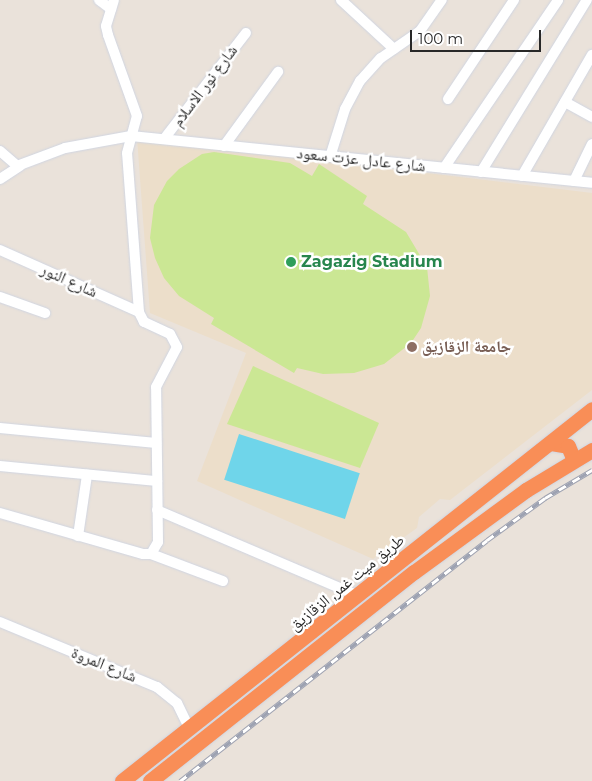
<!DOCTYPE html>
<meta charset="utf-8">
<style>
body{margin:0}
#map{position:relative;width:592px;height:781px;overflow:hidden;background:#eae2da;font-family:Montserrat,"Noto Naskh Arabic",sans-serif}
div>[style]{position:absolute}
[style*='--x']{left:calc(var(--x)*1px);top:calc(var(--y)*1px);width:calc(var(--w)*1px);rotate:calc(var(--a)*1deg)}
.education>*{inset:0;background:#ecdeca}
.pitch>*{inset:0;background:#cbe794}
.water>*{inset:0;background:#6fd5ea;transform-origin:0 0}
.roads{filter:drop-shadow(0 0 1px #d0d5e1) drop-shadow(0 0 1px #d0d5e1)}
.minor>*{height:10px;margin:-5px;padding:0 5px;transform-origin:5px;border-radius:5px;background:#fff}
.highway>*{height:15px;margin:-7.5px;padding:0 7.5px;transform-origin:7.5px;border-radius:7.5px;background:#f98e57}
.rail>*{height:4.5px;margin-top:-2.25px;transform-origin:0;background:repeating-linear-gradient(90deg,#fff 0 8px,#9da2b2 0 16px);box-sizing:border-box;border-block:1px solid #9da2b2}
.dots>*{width:14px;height:14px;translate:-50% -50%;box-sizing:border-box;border:2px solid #fff;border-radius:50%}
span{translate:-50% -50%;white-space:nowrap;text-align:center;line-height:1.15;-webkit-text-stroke:5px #fff;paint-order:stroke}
.street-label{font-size:16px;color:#282828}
.leisure-label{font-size:16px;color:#27864d;font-weight:700}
.left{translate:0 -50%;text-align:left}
.education-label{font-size:16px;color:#785e54;font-weight:700}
.scale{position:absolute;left:410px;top:30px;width:131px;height:22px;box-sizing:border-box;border:2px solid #282828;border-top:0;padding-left:6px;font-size:15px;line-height:18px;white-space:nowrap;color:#282828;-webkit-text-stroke:4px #fff;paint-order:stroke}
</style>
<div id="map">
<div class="education">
<i style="clip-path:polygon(137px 138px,592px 193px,592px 390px,450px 500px,440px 499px,419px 517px,417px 528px,373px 559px,197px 481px,246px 353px,150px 313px)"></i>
</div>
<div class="pitch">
<i style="clip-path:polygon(214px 152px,290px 163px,312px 176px,319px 164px,367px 196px,363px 204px,406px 232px,427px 267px,430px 296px,421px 328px,411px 343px,384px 364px,354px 373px,323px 374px,297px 368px,294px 373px,211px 324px,214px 318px,179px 296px,164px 278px,155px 258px,150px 238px,154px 205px,167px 181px,179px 169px,202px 154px)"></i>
<i style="clip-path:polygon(253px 366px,379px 423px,360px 468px,227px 424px)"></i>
</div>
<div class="water">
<i style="left:239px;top:434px;width:127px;height:48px;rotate:18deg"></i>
</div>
<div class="roads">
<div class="minor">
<i style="--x:99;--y:0;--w:15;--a:37"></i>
<i style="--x:341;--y:0;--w:72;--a:42.8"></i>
<i style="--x:448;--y:99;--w:119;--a:-56.3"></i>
<i style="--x:565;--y:102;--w:31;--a:29"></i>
<i style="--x:164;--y:139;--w:134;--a:-52.3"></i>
<i style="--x:224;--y:146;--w:92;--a:-53.9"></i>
<i style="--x:0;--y:151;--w:23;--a:41"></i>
<i style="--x:17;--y:166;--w:51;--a:-20.6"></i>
<i style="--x:65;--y:148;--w:67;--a:-10.3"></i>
<i style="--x:131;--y:136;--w:463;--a:5.8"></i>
<i style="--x:330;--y:157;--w:50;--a:-72.6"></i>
<i style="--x:345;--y:109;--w:32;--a:-62"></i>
<i style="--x:360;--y:81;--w:31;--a:-48"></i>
<i style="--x:381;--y:58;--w:47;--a:-34.7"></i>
<i style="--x:420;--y:31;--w:38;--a:-55"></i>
<i style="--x:444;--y:168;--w:203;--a:-55.8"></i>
<i style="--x:481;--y:172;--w:202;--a:-58.4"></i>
<i style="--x:522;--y:176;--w:140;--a:-60"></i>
<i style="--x:0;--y:179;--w:24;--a:-33"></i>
<i style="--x:574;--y:181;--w:41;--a:-64.1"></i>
<i style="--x:0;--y:250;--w:152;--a:24"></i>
<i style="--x:0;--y:297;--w:48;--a:19.6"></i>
<i style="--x:0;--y:428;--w:157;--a:5.5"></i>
<i style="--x:0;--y:466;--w:158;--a:5.5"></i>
<i style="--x:157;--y:510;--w:220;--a:23.1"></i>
<i style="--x:0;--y:513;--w:149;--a:16"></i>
<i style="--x:143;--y:554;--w:8;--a:0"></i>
<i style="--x:151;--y:554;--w:14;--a:-60"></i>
<i style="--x:158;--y:542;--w:155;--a:-90.7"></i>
<i style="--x:156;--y:387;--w:45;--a:-62.3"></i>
<i style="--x:177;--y:347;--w:15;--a:-118"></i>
<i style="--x:170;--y:334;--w:29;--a:-155"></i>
<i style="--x:144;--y:322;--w:11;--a:-117"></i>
<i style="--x:139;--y:312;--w:159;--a:-94.3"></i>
<i style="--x:127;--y:153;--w:38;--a:-75"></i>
<i style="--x:137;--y:116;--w:86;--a:-109.7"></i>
<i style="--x:108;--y:35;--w:9;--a:-103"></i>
<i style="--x:106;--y:26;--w:27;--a:-73"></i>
<i style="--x:78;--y:536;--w:62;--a:-81.6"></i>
<i style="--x:151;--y:554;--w:77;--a:20.6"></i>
<i style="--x:0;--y:622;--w:170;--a:22.5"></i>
<i style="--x:157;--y:687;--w:26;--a:39"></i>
<i style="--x:177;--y:703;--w:30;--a:64"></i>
</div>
<div class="highway">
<i style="--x:551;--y:443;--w:17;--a:10"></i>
<i style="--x:568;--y:446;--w:15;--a:67"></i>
<i style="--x:122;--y:781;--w:599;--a:-38.36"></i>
<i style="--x:150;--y:781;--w:337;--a:-38.4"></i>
<i style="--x:414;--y:572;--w:139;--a:-36.2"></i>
<i style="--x:526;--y:490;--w:77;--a:-31.2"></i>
</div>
</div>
<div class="rail">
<i style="--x:180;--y:781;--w:390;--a:-38.1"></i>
<i style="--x:487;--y:540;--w:72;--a:-35.9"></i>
<i style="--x:545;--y:498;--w:55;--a:-30.8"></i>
</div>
<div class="dots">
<i style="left:291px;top:262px;background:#2e9e5b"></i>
<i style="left:412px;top:347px;background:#8d6e63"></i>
</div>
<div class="street-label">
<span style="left:205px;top:86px;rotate:-53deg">شارع نور الاسلام</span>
<span style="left:361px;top:160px;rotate:6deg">شارع عادل عزت سعود</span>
<span style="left:69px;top:281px;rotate:24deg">شارع النور</span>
<span style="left:347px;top:583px;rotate:-39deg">طريق ميت غمر, الزقازيق</span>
<span style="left:104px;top:665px;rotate:22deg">شارع المروة</span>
</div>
<div class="leisure-label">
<span class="left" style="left:301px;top:262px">Zagazig Stadium</span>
</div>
<div class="education-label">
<span class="left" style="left:422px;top:347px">جامعة الزقازيق</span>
</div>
<div class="scale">100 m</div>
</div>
